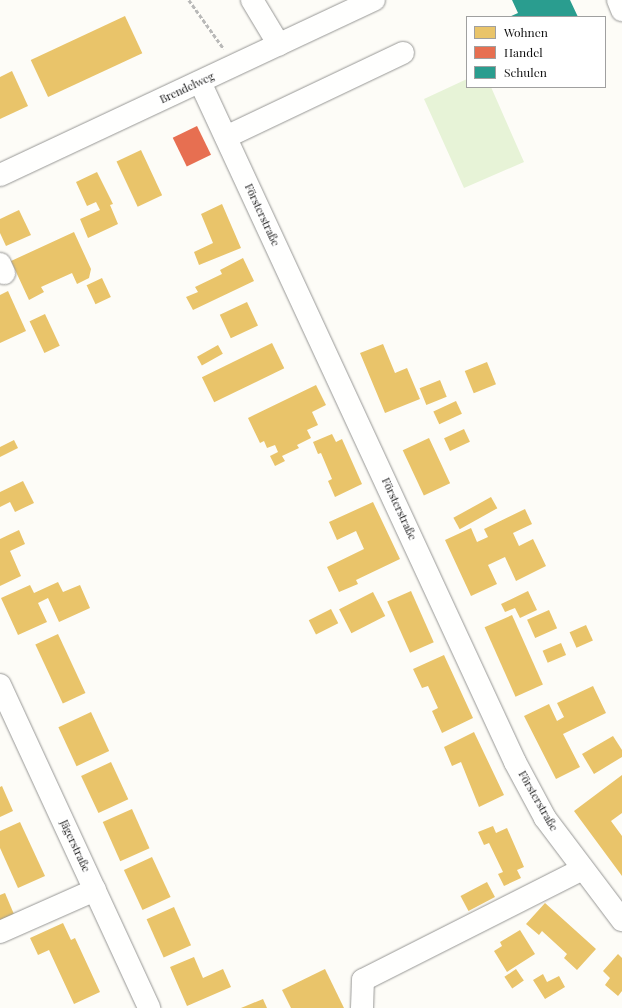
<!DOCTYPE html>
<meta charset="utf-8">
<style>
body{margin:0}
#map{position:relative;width:622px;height:1008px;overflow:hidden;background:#fdfcf7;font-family:"Playfair Display",serif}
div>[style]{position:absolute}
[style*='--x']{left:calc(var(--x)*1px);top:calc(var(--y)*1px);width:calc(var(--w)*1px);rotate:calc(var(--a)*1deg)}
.green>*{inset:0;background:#e7f3d7}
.homes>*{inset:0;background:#e9c46a;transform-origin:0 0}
.shops>*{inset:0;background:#e76f51;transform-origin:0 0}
.schools>*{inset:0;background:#2a9d8f}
.path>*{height:2.5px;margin-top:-1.25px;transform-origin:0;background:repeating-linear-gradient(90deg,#b9b9b8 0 4px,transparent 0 6px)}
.roads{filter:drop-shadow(0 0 1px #979795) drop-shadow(0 0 1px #979795)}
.minor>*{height:22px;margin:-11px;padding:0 11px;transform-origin:11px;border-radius:11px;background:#fffffe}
span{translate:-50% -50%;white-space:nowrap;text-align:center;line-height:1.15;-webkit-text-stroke:4px #fff;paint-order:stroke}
.street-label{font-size:11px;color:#111}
.legend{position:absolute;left:466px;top:16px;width:140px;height:72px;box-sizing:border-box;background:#fff;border:1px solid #a0a0a0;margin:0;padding:5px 7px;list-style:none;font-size:12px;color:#111}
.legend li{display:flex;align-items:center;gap:8px;height:20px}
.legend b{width:20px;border:1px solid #a0a0a0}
</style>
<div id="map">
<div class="green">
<i style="clip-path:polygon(467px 79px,467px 87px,491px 87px,524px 162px,464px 188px,424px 99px)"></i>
</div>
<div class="homes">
<i style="left:125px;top:16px;width:41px;height:104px;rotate:65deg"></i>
<i style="clip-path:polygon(12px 71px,28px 106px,0 119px,0 77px)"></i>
<i style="left:141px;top:150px;width:50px;height:27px;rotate:65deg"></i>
<i style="clip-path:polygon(97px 172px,113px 204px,110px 205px,118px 224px,88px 238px,80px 219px,100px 210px,96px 202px,87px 206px,76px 182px)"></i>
<i style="clip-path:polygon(222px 204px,241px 248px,199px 265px,194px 252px,213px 243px,201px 214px)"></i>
<i style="clip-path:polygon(19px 210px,31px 235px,6px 246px,0 233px,0 219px)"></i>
<i style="clip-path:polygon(74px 232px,91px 269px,89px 278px,77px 284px,72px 273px,41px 287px,44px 292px,29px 300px,11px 261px)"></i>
<i style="clip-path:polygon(243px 258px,254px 281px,193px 310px,186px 297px,198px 292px,195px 287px,222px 274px,220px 270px)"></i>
<i style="left:102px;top:278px;width:21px;height:17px;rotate:65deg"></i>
<i style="clip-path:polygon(8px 291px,26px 331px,0 343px,0 295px)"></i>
<i style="left:247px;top:302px;width:26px;height:30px;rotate:65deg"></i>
<i style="left:45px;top:314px;width:35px;height:17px;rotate:65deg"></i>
<i style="left:272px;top:343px;width:28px;height:78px;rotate:64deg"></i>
<i style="clip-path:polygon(383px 344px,395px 373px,407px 368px,420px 399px,385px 413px,360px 353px)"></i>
<i style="left:218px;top:345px;width:10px;height:24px;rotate:61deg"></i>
<i style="left:487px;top:362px;width:24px;height:24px;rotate:68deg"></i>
<i style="left:440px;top:380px;width:18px;height:22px;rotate:68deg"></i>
<i style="clip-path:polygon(316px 385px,326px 405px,312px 412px,318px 425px,307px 430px,311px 438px,297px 445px,299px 448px,282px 456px,285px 461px,275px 466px,270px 456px,278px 452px,275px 445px,267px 448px,264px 441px,260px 443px,248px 418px)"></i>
<i style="left:456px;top:401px;width:14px;height:25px;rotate:65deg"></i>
<i style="left:464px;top:429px;width:14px;height:22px;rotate:65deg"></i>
<i style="clip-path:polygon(332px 434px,336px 442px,342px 439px,362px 484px,335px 497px,328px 481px,332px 479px,321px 453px,318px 454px,313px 442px)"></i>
<i style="left:429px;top:438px;width:50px;height:29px;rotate:65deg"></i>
<i style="clip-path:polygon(14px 440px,18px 448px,0 457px,0 447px)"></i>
<i style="clip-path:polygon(23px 481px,34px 503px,15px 512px,10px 502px,0 507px,0 492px)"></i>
<i style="left:491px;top:497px;width:13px;height:43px;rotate:61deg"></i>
<i style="clip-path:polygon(373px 502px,400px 559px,356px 580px,358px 584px,339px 592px,327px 567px,364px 549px,356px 531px,337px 540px,329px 522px)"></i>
<i style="clip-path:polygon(525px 509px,532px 524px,513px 533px,519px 546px,533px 539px,546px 566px,516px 581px,505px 557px,488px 565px,497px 584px,471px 596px,445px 540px,471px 528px,477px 542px,488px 537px,484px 529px)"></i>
<i style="clip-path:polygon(19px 530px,25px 544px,10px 551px,21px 576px,0 586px,0 539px)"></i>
<i style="clip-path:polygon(58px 582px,63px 592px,80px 585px,90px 608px,59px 622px,48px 598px,38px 603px,47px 622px,18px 635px,1px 598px,30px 585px,34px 593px)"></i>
<i style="left:411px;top:591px;width:56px;height:26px;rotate:66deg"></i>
<i style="clip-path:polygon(528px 591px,537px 610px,520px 618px,515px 608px,505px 612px,501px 604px)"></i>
<i style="left:373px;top:592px;width:27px;height:38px;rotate:63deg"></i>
<i style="left:331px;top:609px;width:16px;height:25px;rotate:63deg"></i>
<i style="left:549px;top:610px;width:20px;height:24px;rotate:66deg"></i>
<i style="left:512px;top:615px;width:76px;height:30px;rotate:66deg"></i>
<i style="left:586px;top:625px;width:17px;height:18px;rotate:66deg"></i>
<i style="left:58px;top:634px;width:65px;height:25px;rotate:65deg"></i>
<i style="left:561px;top:643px;width:13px;height:20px;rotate:67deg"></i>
<i style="clip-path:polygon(444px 655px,473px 718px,442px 733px,432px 711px,438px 708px,428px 686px,422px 688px,413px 669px)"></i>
<i style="clip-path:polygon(593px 686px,606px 713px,563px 734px,580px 767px,556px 779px,524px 716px,549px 704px,557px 721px,564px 717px,557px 703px)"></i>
<i style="left:91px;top:712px;width:43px;height:36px;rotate:65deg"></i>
<i style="clip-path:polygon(474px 732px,504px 795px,479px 807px,461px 762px,452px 766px,444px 747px)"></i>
<i style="clip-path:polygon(613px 736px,622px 750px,622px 757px,594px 774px,582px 754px)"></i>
<i style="left:111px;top:762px;width:41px;height:33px;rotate:65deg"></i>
<i style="clip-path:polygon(622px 775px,622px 813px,611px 821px,622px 836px,622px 876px,574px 811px)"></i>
<i style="clip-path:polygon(2px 786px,13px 811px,0 817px,0 787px)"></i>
<i style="left:132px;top:809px;width:43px;height:32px;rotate:66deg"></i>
<i style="clip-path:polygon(20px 822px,45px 876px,18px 888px,0 848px,0 831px)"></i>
<i style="clip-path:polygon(493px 826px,496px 833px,507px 828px,524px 867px,517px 870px,521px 878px,504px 886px,498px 874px,503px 872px,489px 843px,484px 845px,478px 832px)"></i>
<i style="left:152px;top:857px;width:44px;height:31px;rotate:65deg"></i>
<i style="left:487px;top:882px;width:17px;height:30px;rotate:62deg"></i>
<i style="clip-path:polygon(5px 893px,16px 919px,0 927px,0 895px)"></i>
<i style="clip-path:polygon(545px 903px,596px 949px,577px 970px,564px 958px,567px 954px,542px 931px,539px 935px,526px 924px)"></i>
<i style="left:174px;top:907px;width:42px;height:30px;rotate:66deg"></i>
<i style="clip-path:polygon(63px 923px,71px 940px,75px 938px,100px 992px,74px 1004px,49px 950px,38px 955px,30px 938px)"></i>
<i style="clip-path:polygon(520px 930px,535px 954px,507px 972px,494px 951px,502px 946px,500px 942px)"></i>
<i style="clip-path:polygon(618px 954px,622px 958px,622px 991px,618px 996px,605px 985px,610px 978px,603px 971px)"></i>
<i style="clip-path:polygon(194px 957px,203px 978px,223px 969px,231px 987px,187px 1006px,170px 967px)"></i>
<i style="clip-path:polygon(325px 969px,344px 1008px,291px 1008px,282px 990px)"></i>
<i style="left:516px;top:969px;width:14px;height:14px;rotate:56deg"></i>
<i style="clip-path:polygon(543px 974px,547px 982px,559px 976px,565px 987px,545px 999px,533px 980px)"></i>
<i style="clip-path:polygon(263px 999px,267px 1008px,241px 1008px)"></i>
</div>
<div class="shops">
<i style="left:197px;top:126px;width:32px;height:27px;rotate:64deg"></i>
</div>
<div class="schools">
<i style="clip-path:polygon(512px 0,570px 0,578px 17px,509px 17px,518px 13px)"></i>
</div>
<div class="path">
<i style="--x:189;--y:0;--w:60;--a:54.5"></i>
</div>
<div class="roads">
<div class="minor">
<i style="--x:252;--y:0;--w:52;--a:59"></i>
<i style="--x:618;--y:0;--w:11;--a:68"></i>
<i style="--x:200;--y:82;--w:749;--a:65.14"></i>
<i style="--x:515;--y:762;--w:64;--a:61.8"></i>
<i style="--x:545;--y:818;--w:128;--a:53"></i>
<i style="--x:226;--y:137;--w:196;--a:-25.4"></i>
<i style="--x:0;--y:175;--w:413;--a:-25.1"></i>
<i style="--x:0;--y:264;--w:10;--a:66"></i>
<i style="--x:0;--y:685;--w:356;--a:65.2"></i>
<i style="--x:0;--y:932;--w:104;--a:-23.9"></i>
<i style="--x:362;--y:1008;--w:28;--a:-88"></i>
<i style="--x:363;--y:980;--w:244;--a:-26.8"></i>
</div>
</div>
<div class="street-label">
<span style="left:187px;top:88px;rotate:-25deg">Brendelweg</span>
<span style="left:262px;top:215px;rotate:65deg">Försterstraße</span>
<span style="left:399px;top:509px;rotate:65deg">Försterstraße</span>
<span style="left:538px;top:801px;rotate:60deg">Försterstraße</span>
<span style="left:75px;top:846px;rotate:65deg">Jägerstraße</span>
</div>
<ul class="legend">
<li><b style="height:11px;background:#e9c46a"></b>Wohnen</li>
<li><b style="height:11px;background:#e76f51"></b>Handel</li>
<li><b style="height:11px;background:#2a9d8f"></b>Schulen</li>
</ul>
</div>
